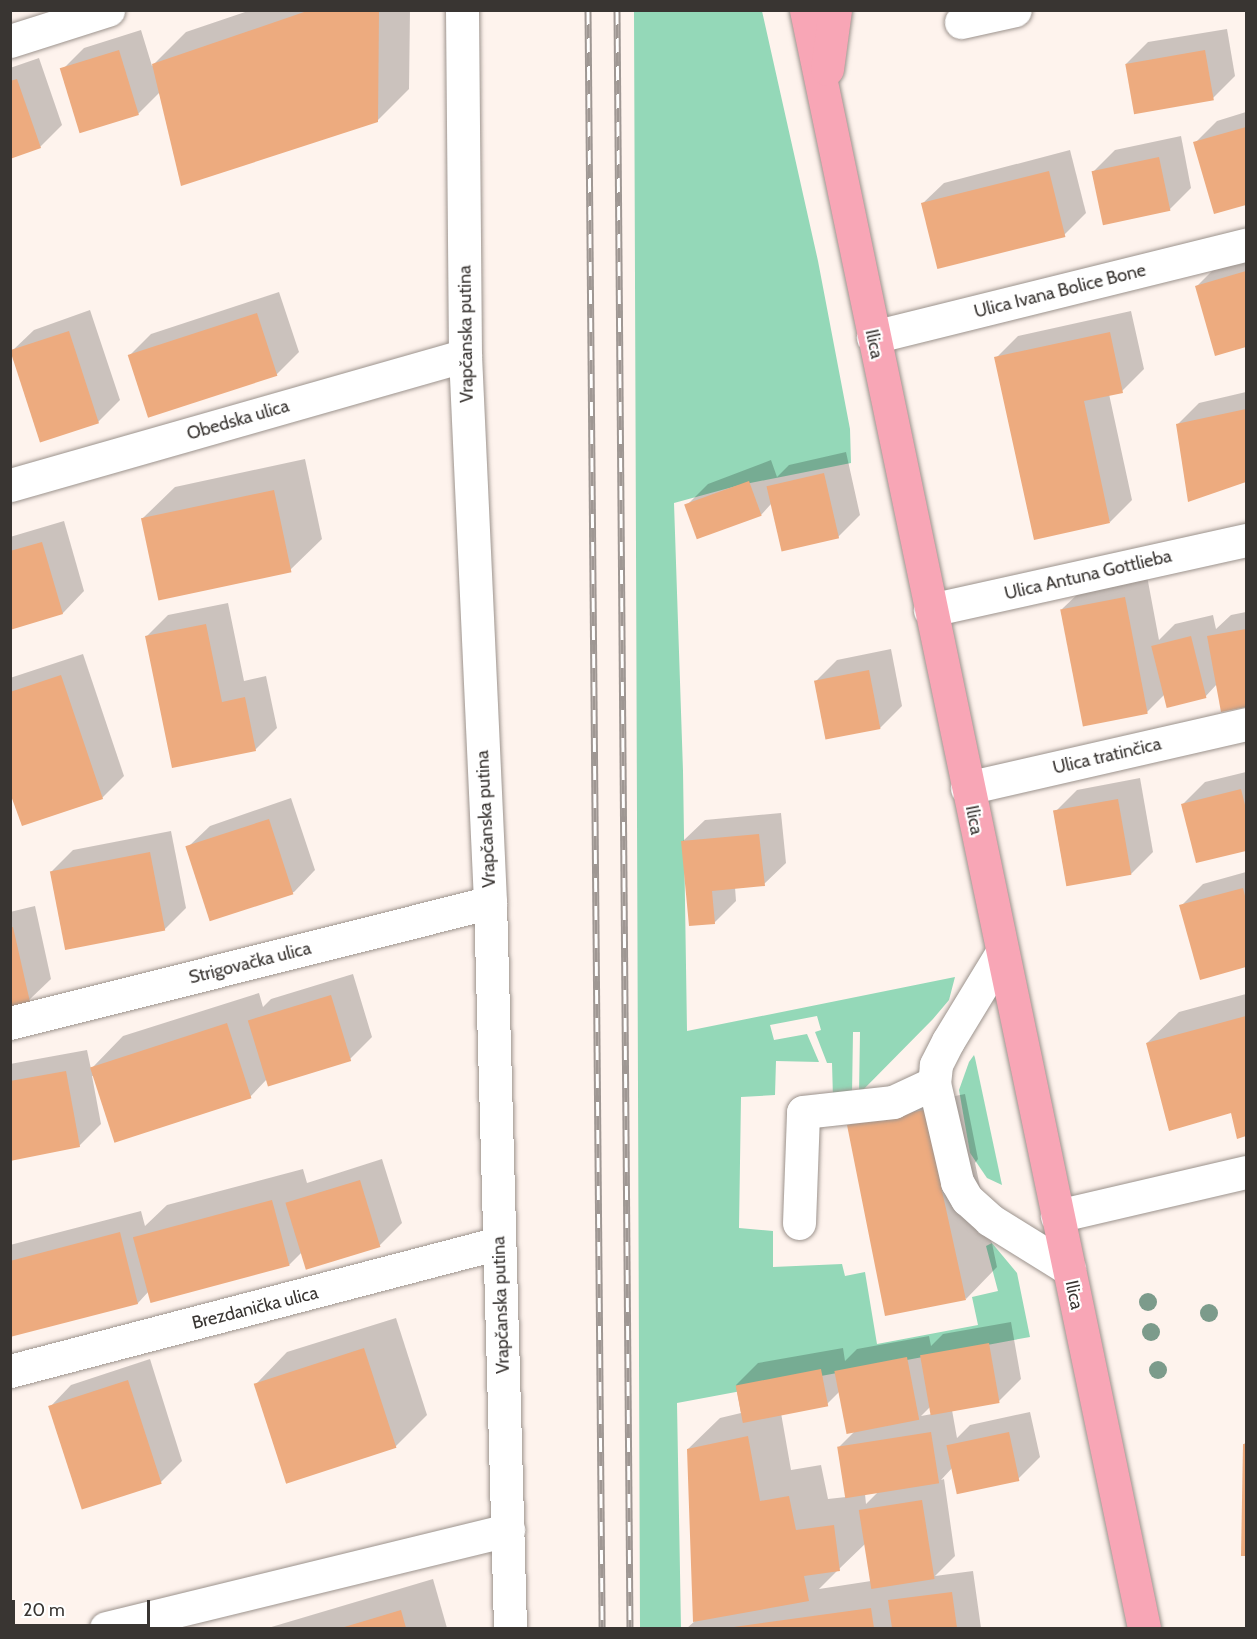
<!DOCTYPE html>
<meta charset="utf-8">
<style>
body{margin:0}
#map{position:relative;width:1257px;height:1639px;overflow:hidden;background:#fef3ed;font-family:Cabin,sans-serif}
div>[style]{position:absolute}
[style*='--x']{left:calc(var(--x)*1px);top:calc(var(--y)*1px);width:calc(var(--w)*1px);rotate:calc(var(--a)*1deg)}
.green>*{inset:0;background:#94d8b8}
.shadow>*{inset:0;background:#0003}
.building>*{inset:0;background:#edab7f;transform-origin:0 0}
.roads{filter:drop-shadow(0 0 2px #9c938d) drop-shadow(0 0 2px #9c938d)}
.minor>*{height:33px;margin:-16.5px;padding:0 16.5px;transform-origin:16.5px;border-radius:16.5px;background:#fff}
.major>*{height:33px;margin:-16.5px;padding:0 16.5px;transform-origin:16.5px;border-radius:16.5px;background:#f8a6b6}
.rail>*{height:7px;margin-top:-3.5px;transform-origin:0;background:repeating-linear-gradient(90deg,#fff 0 14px,#9f9793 0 28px);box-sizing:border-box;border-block:2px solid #9f9793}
.trees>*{width:18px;height:18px;margin:-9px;border-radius:50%;background:#7c9b8b}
span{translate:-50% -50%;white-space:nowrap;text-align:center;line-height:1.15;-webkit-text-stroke:4.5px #fff;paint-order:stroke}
.street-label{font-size:18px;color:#393532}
.frame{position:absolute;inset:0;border:12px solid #393532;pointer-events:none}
.scale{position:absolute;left:12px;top:1600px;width:138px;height:27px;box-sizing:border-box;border:3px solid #393532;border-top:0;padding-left:8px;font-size:18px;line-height:21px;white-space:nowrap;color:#393532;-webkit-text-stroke:4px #fff;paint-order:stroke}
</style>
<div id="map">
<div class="green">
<i style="clip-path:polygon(634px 11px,762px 11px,818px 261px,850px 429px,851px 463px,740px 485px,674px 503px,683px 771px,687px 1031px,955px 977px,949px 1000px,933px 1019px,859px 1094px,860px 1032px,853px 1032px,852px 1095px,833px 1098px,832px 1063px,827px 1063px,815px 1032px,821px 1030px,817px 1016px,770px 1025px,774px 1040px,807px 1034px,819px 1062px,776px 1061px,775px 1095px,741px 1097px,739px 1228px,773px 1231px,773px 1267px,842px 1264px,845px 1276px,865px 1272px,877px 1344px,978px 1325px,972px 1297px,998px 1291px,986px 1246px,992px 1243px,1017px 1273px,1030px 1337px,677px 1403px,681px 1628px,640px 1628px)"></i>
<i style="clip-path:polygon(974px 1055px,975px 1058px,1002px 1185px,987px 1178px,970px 1153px,959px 1090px,969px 1062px)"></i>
</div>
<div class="shadow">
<i style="clip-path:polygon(251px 10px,410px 10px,409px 89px,377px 121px,160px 92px,138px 114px,62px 70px,84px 48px,141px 30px,152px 66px,186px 32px)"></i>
<i style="clip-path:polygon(1227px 29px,1235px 76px,1213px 98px,1126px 64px,1148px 42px)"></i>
<i style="clip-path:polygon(39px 58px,62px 125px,40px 147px,10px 157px,10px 68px)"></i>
<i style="clip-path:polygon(1246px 112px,1246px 203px,1215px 213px,1195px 143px,1217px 121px)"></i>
<i style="clip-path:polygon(1181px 136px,1191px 188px,1169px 210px,1093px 172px,1115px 150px)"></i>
<i style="clip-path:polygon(1070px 150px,1086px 213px,1064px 235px,922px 204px,944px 183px)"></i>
<i style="clip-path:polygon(1246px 256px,1246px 345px,1216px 354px,1197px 286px,1219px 264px)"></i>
<i style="clip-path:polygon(279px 292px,299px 352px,277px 374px,129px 356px,151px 334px)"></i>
<i style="clip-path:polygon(90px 310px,120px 400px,98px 422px,12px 351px,34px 330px)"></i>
<i style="clip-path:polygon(1131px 311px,1144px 369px,1122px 391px,1109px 394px,1132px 500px,1110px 522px,996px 358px,1018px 336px)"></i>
<i style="clip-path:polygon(1246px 392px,1246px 480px,1189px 500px,1177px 425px,1199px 403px)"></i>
<i style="clip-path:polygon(846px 452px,860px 515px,838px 537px,771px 504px,761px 515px,686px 506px,708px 484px,771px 460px,777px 477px,789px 465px)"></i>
<i style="clip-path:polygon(305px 459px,322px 539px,290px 570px,143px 518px,175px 487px)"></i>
<i style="clip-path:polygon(64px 521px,84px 591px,63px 613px,10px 628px,10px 537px)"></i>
<i style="clip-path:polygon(1147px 576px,1159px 640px,1175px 624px,1213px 615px,1216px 629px,1231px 615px,1246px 612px,1246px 706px,1222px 710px,1217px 684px,1205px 697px,1164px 695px,1147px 712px,1062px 609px,1084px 588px)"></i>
<i style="clip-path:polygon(228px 603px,244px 681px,266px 676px,277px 728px,255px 750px,146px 637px,168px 615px)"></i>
<i style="clip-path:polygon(891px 649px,902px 706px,880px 728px,815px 682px,837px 660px)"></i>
<i style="clip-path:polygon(83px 654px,124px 776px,102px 798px,10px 788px,10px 678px)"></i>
<i style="clip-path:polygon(1246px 772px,1246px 849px,1197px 861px,1183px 804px,1205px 782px)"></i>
<i style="clip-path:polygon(1140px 778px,1153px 852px,1131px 874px,1055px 812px,1077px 790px)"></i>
<i style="clip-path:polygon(291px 798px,315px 870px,294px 892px,212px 919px,188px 847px,210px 826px)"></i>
<i style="clip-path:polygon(781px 813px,786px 863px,764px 884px,735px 887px,736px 901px,714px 923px,683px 841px,705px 820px)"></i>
<i style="clip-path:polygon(171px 831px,186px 908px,164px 930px,51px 872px,73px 850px)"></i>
<i style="clip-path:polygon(1246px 872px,1246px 966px,1201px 978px,1181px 906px,1203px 884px)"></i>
<i style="clip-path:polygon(35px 906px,51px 979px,29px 1000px,10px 1005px,10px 912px)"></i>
<i style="clip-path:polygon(353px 974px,372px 1037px,350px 1059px,267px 1079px,250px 1097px,92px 1076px,101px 1124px,79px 1146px,10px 1159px,10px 1064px,87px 1050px,91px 1069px,123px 1036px,259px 993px,263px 1007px,271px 999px)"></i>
<i style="clip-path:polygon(1246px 994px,1246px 1135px,1238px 1137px,1232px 1112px,1147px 1043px,1179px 1012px)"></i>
<i style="clip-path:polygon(965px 1094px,978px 1159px,975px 1163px,997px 1267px,966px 1299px,849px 1126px,860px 1115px)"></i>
<i style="clip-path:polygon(382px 1159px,402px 1223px,380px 1245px,302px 1252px,289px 1265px,149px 1291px,138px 1303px,10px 1335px,10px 1245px,141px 1211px,145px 1226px,167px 1205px,303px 1169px,307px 1183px)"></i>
<i style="clip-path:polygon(396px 1318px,427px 1415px,395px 1447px,256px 1384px,287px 1352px)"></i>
<i style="clip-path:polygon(evenodd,1011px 1322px,1021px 1379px,999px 1401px,952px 1410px,957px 1438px,970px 1425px,1030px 1412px,1040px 1457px,1018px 1479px,953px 1467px,941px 1480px,944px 1479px,955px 1556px,935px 1576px,973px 1571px,981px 1628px,687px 1628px,695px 1621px,688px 1449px,720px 1418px,741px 1413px,736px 1385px,758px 1363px,843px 1348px,845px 1361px,857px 1349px,929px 1336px,931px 1346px,943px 1334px,1011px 1322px,839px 1392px,857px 1429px,838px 1448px,846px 1497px,828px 1499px,821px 1465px,791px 1470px,781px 1413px,827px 1404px,839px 1392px,1011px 1322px,931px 1406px,932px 1414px,921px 1416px,931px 1406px,1011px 1322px,878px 1492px,866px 1504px,865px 1494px,878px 1492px,1011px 1322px,866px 1543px,871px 1581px,819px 1589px,839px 1569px,866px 1543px)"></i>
<i style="clip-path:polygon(150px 1359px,182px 1461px,160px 1483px,50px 1407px,71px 1385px)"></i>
<i style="clip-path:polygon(1246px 1442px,1246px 1554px,1242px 1554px,1244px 1444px)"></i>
<i style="clip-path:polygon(433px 1579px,447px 1628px,268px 1628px)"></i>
</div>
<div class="building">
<i style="clip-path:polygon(310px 10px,379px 10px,378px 122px,181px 186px,152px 64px)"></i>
<i style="left:119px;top:50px;width:68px;height:62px;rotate:73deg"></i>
<i style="left:1205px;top:50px;width:51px;height:81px;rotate:80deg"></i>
<i style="clip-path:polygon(17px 79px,41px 148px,10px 159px,10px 81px)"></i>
<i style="clip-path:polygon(1246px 127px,1246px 205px,1214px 214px,1193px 142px)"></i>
<i style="left:1159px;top:157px;width:55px;height:69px;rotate:78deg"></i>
<i style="left:1049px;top:171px;width:68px;height:132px;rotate:76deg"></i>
<i style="clip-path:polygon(1246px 271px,1246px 347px,1215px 356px,1195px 286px)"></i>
<i style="left:257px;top:313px;width:66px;height:136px;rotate:72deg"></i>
<i style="left:69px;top:331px;width:97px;height:62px;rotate:72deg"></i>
<i style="clip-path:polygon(1110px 332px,1123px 393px,1084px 401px,1110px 523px,1034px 540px,994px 357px)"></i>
<i style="clip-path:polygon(1246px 409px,1246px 482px,1188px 502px,1176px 424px)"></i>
<i style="left:824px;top:473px;width:67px;height:59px;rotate:77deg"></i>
<i style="left:749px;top:481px;width:37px;height:69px;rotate:70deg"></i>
<i style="left:274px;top:490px;width:84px;height:136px;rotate:78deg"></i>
<i style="clip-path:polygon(42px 542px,63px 614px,10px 630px,10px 551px)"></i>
<i style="left:1125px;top:597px;width:119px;height:66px;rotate:79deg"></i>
<i style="clip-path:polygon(206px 624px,222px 702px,245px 697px,256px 751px,172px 768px,145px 636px)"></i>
<i style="clip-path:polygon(1246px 629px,1246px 707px,1221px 712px,1207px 636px)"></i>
<i style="left:1191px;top:636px;width:64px;height:41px;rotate:76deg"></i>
<i style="left:869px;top:670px;width:60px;height:56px;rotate:79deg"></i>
<i style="clip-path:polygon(61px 675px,103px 799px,22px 826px,10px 793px,10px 692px)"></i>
<i style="clip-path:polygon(1241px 789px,1246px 809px,1246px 851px,1196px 863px,1181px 804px)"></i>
<i style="left:1118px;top:799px;width:77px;height:66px;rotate:80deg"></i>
<i style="left:269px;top:819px;width:79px;height:88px;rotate:72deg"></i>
<i style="clip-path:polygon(759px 834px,765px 886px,712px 891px,715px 924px,689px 926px,681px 841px)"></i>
<i style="left:150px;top:852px;width:80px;height:102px;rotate:79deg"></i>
<i style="clip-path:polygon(1243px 888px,1246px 900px,1246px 967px,1200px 980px,1179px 905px)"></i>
<i style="clip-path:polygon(13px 927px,30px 1002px,10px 1007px,10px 928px)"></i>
<i style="left:331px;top:995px;width:69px;height:87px;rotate:73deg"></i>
<i style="clip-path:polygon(1246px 1016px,1246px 1136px,1237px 1139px,1231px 1113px,1169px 1131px,1146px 1043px)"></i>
<i style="left:227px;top:1023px;width:79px;height:144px;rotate:72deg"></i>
<i style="clip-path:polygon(66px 1071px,80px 1147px,10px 1161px,10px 1081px)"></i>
<i style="clip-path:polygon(955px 1104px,939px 1177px,966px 1300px,885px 1316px,847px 1125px)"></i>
<i style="left:360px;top:1180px;width:70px;height:78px;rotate:73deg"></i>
<i style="left:272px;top:1200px;width:68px;height:144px;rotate:75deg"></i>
<i style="clip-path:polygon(120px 1232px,138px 1304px,10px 1337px,10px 1261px)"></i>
<i style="left:989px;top:1343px;width:61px;height:70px;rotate:80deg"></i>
<i style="left:364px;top:1348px;width:105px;height:116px;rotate:72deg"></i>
<i style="left:907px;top:1357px;width:64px;height:74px;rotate:79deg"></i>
<i style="left:821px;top:1369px;width:38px;height:87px;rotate:79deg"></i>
<i style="left:128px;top:1380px;width:109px;height:84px;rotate:72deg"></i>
<i style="left:931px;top:1432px;width:52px;height:95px;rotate:81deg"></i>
<i style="left:1009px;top:1432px;width:50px;height:64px;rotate:78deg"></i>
<i style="clip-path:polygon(748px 1436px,760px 1501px,789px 1496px,796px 1530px,834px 1525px,840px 1571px,804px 1576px,809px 1601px,693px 1622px,687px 1449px)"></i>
<i style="clip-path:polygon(1243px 1444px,1246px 1444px,1246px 1556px,1241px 1556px)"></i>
<i style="left:922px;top:1500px;width:80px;height:64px;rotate:81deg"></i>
<i style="clip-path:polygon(952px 1592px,957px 1628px,892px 1628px,888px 1600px)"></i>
<i style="clip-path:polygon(871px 1608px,874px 1628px,734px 1628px,734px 1627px)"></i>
<i style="clip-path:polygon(401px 1610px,406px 1628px,341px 1628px)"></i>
</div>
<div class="roads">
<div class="minor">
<i style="--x:462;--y:10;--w:345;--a:89.5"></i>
<i style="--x:465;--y:355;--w:548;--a:87.38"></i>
<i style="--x:490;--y:902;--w:726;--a:88.42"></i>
<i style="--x:961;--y:22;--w:55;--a:-12.5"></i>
<i style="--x:10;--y:41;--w:103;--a:-17.6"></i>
<i style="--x:873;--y:337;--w:384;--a:-13.9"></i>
<i style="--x:10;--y:485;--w:473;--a:-15.9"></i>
<i style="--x:930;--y:610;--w:324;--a:-12.5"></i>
<i style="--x:967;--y:788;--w:286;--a:-12.9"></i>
<i style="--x:1001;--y:954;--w:102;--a:121.3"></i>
<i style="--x:948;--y:1041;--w:27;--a:117"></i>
<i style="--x:936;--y:1065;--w:18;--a:96"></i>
<i style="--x:934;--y:1083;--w:102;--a:76.9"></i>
<i style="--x:957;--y:1182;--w:20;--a:60"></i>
<i style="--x:967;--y:1199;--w:31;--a:42"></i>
<i style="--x:990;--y:1220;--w:93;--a:31.8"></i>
<i style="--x:10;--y:1023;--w:495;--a:-14.1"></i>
<i style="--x:1057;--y:1216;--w:194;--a:-13.1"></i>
<i style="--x:799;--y:1223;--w:111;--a:-87.9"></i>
<i style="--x:803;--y:1112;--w:91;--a:-6.3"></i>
<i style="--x:893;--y:1102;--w:45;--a:-24.9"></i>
<i style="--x:10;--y:1371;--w:505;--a:-14.67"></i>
<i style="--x:106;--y:1628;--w:414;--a:-13.7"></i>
</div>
<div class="major">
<i style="--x:806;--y:10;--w:1653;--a:78.2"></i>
<i style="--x:827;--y:69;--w:60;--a:-82.3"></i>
</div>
</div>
<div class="rail">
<i style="--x:588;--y:10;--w:1618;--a:89.5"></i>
<i style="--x:617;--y:10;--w:1618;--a:89.54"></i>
</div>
<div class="trees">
<i style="left:1148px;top:1302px"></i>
<i style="left:1209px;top:1313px"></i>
<i style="left:1151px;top:1332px"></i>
<i style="left:1158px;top:1370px"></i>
</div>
<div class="street-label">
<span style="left:1060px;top:291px;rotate:-14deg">Ulica Ivana Bolice Bone</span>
<span style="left:466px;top:334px;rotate:-91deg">Vrapčanska putina</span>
<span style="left:874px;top:344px;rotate:78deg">Ilica</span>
<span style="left:238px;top:420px;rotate:-16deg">Obedska ulica</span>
<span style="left:1088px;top:575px;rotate:-13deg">Ulica Antuna Gottlieba</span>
<span style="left:1107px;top:756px;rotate:-13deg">Ulica tratinčica</span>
<span style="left:486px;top:819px;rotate:-93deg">Vrapčanska putina</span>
<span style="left:974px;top:820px;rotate:79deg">Ilica</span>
<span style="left:250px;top:963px;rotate:-14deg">Strigovačka ulica</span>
<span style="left:1074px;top:1295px;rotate:78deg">Ilica</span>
<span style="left:501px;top:1305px;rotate:-92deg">Vrapčanska putina</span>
<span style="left:255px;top:1308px;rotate:-14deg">Brezdanička ulica</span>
</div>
<div class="frame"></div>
<div class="scale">20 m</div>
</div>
